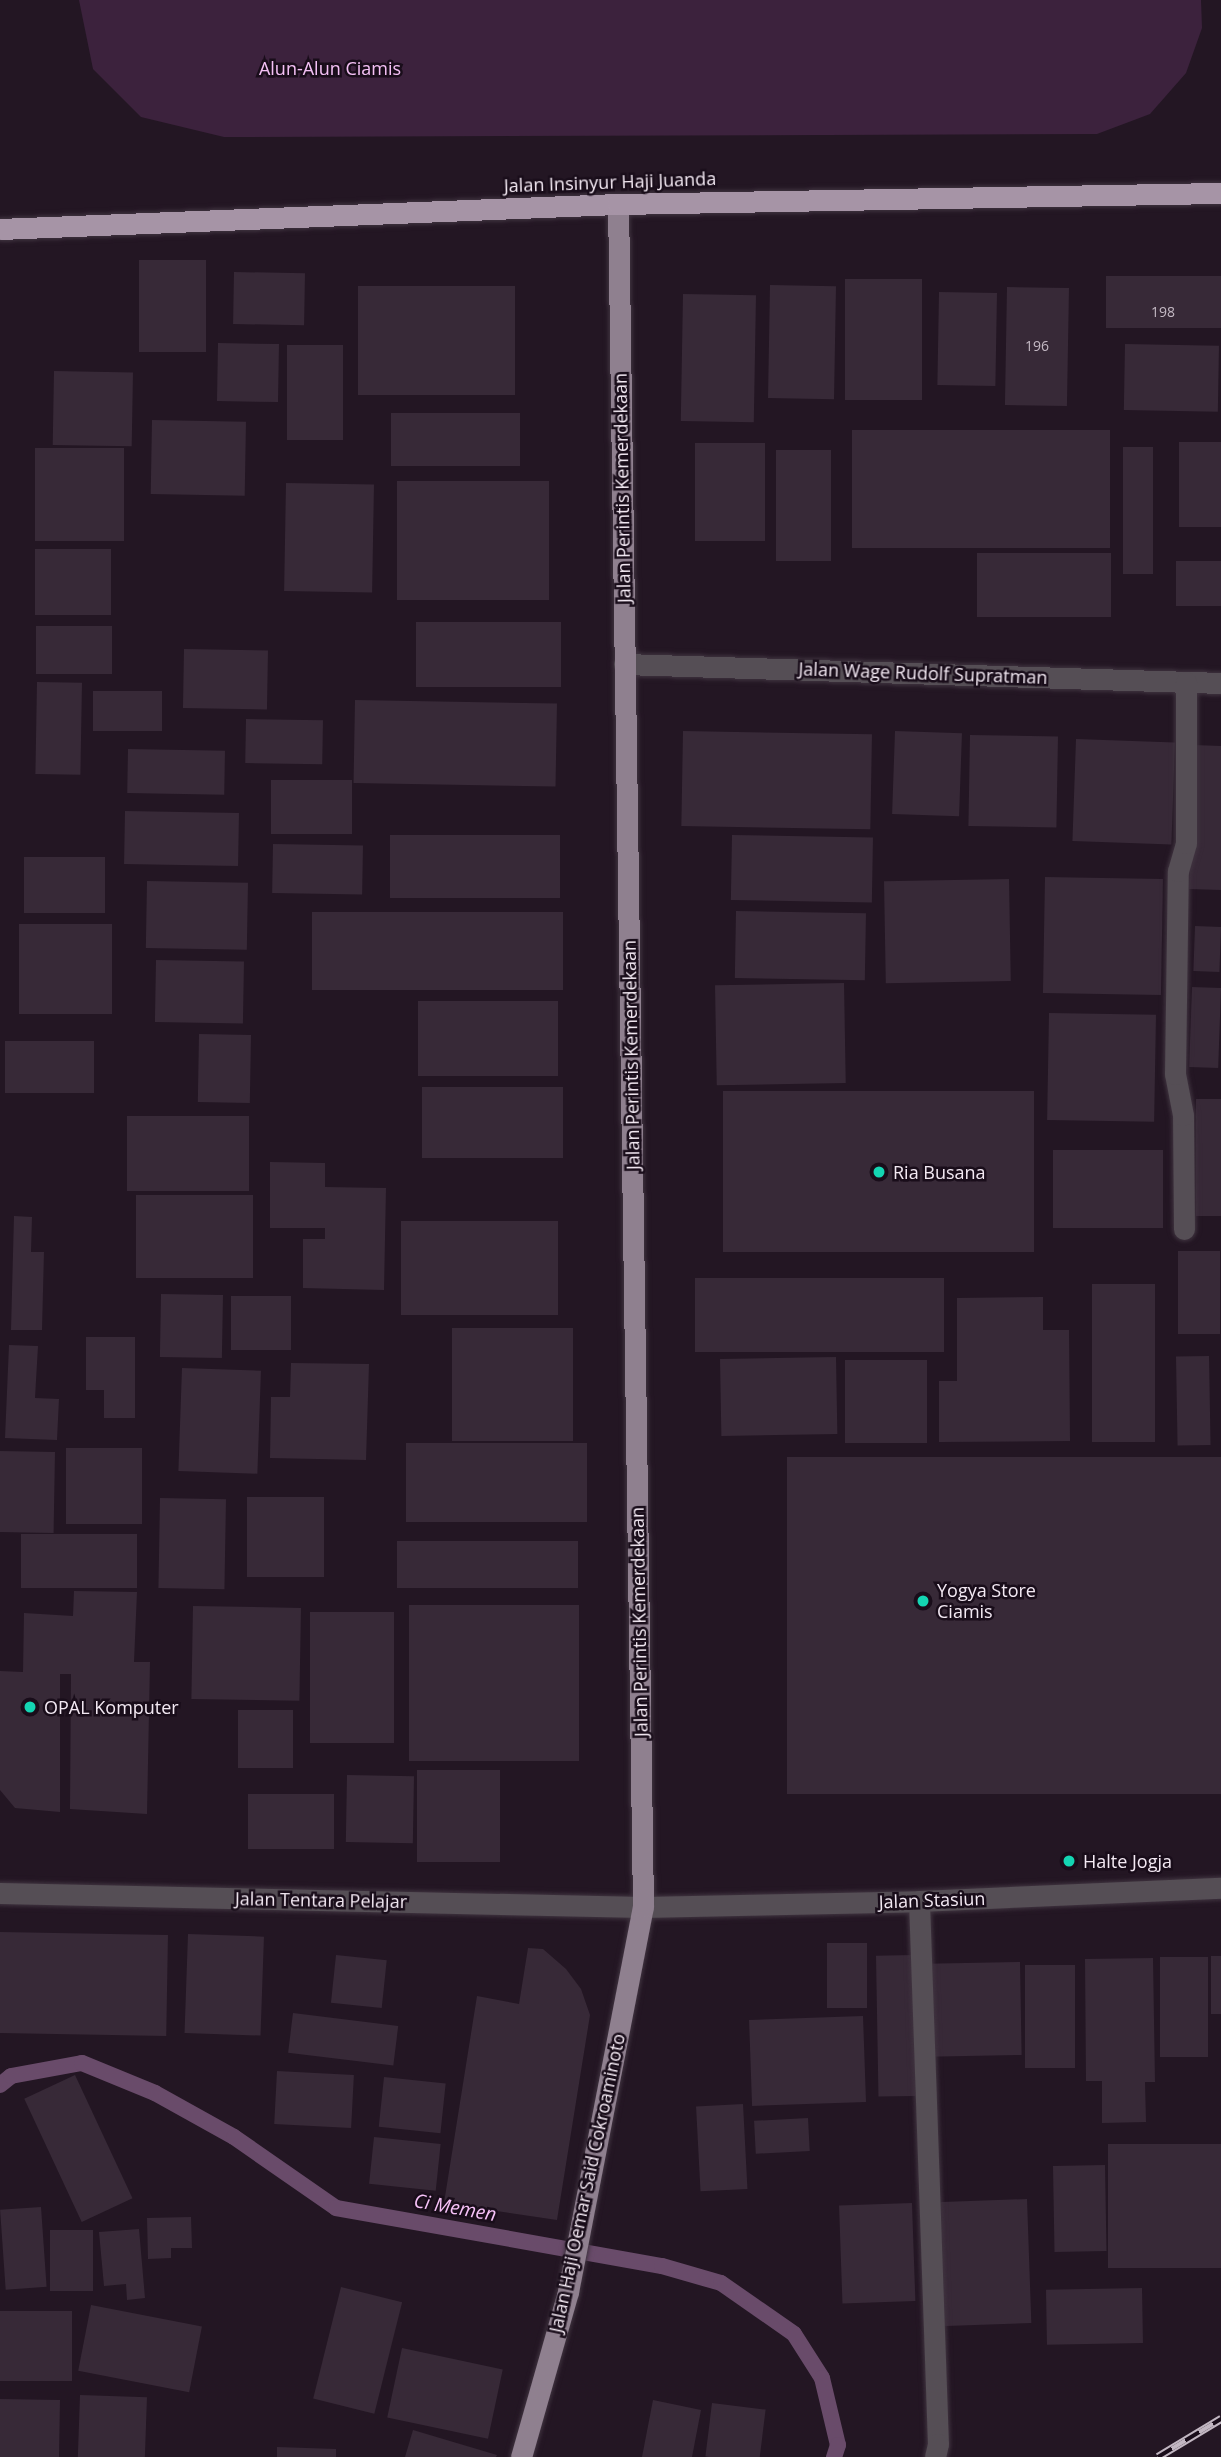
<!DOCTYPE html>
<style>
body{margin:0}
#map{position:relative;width:1221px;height:2457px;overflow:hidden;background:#231623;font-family:"Open Sans",sans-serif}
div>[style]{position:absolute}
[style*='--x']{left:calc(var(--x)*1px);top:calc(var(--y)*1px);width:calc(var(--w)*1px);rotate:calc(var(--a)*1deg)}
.green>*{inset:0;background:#3c223d}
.stream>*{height:16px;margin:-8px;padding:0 8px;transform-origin:8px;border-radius:8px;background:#694b6a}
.building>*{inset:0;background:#372937;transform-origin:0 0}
.roads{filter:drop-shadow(0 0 2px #403440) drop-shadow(0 0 2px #403440)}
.minor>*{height:21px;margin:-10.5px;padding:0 10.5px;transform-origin:10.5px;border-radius:10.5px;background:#554e55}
.major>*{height:21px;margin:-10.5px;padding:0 10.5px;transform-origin:10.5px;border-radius:10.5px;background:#8f808f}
.highway>*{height:21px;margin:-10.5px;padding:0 10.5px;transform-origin:10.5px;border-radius:10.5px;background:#a694a6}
.rail>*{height:8px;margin-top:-4px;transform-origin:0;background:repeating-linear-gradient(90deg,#190d1a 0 16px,#c2b7c2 0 32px);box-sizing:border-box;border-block:2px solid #c2b7c2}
.dots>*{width:19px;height:19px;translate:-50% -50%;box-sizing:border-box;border:4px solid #190d1a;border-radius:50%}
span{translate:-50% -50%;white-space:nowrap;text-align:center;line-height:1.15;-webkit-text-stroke:5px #190d1a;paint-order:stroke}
.number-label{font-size:14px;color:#c4b9c4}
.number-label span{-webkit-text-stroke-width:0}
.park-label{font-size:18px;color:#f4c0f5}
.street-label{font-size:18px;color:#f3e9f3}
.poi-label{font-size:18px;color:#f3e9f3}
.left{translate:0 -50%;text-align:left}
.water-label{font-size:19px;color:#f7c2f8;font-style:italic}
</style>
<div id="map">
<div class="green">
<i style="clip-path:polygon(79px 0,1201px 0,1202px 28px,1186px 73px,1150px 114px,1097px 134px,224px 137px,141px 117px,93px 69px)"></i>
</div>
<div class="stream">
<i style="--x:0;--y:2085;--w:14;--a:-39"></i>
<i style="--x:11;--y:2076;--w:72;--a:-10.4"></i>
<i style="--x:82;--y:2063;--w:79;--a:22.3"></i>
<i style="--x:155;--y:2093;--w:90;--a:29.1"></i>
<i style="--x:234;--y:2137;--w:124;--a:34.8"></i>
<i style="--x:336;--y:2208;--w:331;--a:10.1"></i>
<i style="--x:662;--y:2266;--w:61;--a:16.1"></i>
<i style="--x:721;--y:2283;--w:89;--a:34.9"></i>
<i style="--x:794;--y:2334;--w:52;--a:57.5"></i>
<i style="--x:822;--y:2378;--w:69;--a:76.6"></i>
<i style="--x:838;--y:2445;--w:13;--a:108"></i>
</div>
<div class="building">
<i style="left:206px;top:260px;width:92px;height:67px;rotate:90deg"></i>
<i style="left:234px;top:272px;width:71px;height:52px;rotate:1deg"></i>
<i style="left:1106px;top:276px;width:115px;height:52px"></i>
<i style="left:845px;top:279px;width:77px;height:121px"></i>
<i style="left:770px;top:285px;width:66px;height:113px;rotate:1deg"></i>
<i style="left:358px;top:286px;width:157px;height:109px"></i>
<i style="left:1007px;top:287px;width:62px;height:118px;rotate:1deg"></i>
<i style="left:939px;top:292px;width:58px;height:93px;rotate:1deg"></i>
<i style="left:683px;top:294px;width:73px;height:127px;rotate:1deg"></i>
<i style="left:218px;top:343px;width:61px;height:58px;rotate:1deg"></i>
<i style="left:1125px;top:344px;width:94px;height:66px;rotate:1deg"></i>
<i style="left:287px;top:345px;width:56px;height:95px"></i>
<i style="left:54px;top:371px;width:79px;height:74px;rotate:1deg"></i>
<i style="left:391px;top:413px;width:129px;height:53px"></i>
<i style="left:152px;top:420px;width:94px;height:74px;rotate:1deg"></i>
<i style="left:852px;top:430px;width:258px;height:118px"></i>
<i style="left:1179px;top:442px;width:42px;height:85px"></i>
<i style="left:695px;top:443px;width:70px;height:98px"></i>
<i style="left:1123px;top:447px;width:30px;height:127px"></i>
<i style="left:35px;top:448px;width:89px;height:93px"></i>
<i style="left:776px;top:450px;width:55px;height:111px"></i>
<i style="left:397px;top:481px;width:152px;height:119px"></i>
<i style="left:286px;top:483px;width:88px;height:108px;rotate:1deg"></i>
<i style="left:35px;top:549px;width:76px;height:66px"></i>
<i style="left:977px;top:553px;width:134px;height:64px"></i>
<i style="left:1176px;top:561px;width:45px;height:45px"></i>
<i style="left:416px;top:622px;width:145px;height:65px"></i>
<i style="left:36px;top:626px;width:76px;height:48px"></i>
<i style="left:184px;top:649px;width:84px;height:59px;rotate:1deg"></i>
<i style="left:37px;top:682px;width:45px;height:92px;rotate:1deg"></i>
<i style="left:93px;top:691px;width:69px;height:40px"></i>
<i style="left:355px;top:700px;width:202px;height:83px;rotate:1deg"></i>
<i style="left:246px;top:719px;width:77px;height:44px;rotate:1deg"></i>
<i style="left:683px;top:731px;width:189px;height:95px;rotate:1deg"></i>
<i style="left:895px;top:731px;width:67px;height:83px;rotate:2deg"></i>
<i style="left:970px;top:735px;width:88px;height:91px;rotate:1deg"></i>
<i style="left:1076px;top:739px;width:99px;height:102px;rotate:2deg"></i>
<i style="clip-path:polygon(1194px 745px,1221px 746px,1221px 890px,1189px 889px)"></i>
<i style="left:128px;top:749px;width:97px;height:44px;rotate:1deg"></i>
<i style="left:271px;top:780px;width:81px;height:54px"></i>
<i style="left:125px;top:811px;width:114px;height:53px;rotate:1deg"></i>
<i style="left:390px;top:835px;width:170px;height:63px"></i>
<i style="left:732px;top:835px;width:141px;height:65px;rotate:1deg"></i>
<i style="left:273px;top:844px;width:90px;height:49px;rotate:1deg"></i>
<i style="left:24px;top:857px;width:81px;height:56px"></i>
<i style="left:1045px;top:877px;width:118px;height:116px;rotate:1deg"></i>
<i style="left:1009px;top:879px;width:102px;height:125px;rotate:89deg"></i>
<i style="left:147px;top:881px;width:101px;height:67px;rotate:1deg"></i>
<i style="left:736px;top:911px;width:130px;height:67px;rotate:1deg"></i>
<i style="left:312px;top:912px;width:251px;height:78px"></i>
<i style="left:19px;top:924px;width:93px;height:90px"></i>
<i style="left:1195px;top:926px;width:26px;height:45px;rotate:2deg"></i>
<i style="left:156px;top:960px;width:88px;height:62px;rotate:1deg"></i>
<i style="left:844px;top:983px;width:100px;height:129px;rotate:89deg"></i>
<i style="left:1192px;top:987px;width:29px;height:80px;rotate:2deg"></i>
<i style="left:418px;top:1001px;width:140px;height:75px"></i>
<i style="left:1049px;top:1013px;width:107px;height:107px;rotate:1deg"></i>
<i style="left:199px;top:1034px;width:52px;height:68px;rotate:1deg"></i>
<i style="left:5px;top:1041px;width:89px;height:52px"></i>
<i style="left:422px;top:1087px;width:141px;height:71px"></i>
<i style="left:1034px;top:1091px;width:161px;height:311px;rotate:90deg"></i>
<i style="left:1196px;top:1099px;width:25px;height:117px"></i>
<i style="left:127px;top:1116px;width:122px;height:75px"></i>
<i style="left:1163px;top:1150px;width:78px;height:110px;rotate:90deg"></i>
<i style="clip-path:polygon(270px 1162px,325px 1163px,325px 1187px,386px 1188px,384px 1290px,303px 1288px,303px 1239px,325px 1239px,325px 1228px,270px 1228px)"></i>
<i style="left:136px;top:1195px;width:117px;height:83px"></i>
<i style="clip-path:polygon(14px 1216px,32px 1217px,31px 1252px,44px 1252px,42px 1330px,11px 1330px)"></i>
<i style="left:401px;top:1221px;width:157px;height:94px"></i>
<i style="left:1178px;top:1251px;width:42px;height:83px"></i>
<i style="left:944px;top:1278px;width:74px;height:249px;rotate:90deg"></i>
<i style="left:1092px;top:1284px;width:63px;height:158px"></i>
<i style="left:161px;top:1294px;width:62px;height:63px;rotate:1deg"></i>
<i style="left:231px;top:1296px;width:60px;height:54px"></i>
<i style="clip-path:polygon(1043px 1297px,1043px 1330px,1069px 1330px,1070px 1441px,939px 1442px,939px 1381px,957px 1381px,957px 1298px)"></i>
<i style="left:452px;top:1328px;width:121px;height:113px"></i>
<i style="clip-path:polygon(86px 1337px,135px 1337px,135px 1418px,104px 1418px,104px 1390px,86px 1390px)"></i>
<i style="clip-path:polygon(9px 1345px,38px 1346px,35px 1398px,59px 1399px,57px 1440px,5px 1438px)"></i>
<i style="left:1209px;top:1356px;width:89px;height:33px;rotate:89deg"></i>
<i style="left:836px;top:1357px;width:77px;height:116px;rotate:89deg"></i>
<i style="left:845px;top:1360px;width:82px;height:83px"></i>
<i style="clip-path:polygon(291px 1363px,369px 1364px,366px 1460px,270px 1458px,271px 1397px,290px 1397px)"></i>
<i style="left:182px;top:1368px;width:79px;height:103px;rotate:2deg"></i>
<i style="left:406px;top:1443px;width:181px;height:79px"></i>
<i style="left:66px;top:1448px;width:76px;height:76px"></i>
<i style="left:0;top:1451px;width:55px;height:81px;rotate:1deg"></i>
<i style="left:1221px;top:1457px;width:337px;height:434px;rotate:90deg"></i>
<i style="left:247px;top:1497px;width:77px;height:80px"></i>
<i style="left:160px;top:1498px;width:66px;height:90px;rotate:1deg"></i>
<i style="left:21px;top:1534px;width:116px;height:54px"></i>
<i style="left:397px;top:1541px;width:181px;height:47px"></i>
<i style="clip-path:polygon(74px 1591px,137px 1592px,134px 1662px,150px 1662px,147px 1814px,70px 1809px,71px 1674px,60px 1674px,60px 1812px,15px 1808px,0 1790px,0 1671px,23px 1672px,24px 1613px,73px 1616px)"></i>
<i style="left:409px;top:1605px;width:170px;height:156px"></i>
<i style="left:193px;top:1606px;width:108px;height:93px;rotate:1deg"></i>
<i style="left:310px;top:1612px;width:84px;height:131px"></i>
<i style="left:238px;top:1710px;width:55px;height:58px"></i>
<i style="left:417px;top:1770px;width:83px;height:92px"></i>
<i style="left:347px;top:1775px;width:67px;height:67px;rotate:1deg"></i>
<i style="left:248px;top:1794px;width:86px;height:55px"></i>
<i style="left:0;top:1932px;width:168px;height:101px;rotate:1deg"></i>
<i style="left:188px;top:1934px;width:76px;height:99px;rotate:2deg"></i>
<i style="left:827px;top:1943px;width:40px;height:65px"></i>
<i style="clip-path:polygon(528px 1948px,543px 1949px,566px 1969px,581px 1989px,590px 2015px,557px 2220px,444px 2203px,477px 1996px,519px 2004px)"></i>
<i style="left:336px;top:1955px;width:51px;height:48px;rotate:6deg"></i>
<i style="left:913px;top:1955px;width:141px;height:37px;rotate:89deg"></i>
<i style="left:1211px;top:1956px;width:10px;height:58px"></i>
<i style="left:1160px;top:1957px;width:48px;height:100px"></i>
<i style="clip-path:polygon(1153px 1958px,1155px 2082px,1145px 2082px,1146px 2122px,1102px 2123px,1102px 2081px,1086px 2081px,1085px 1959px)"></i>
<i style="left:1020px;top:1962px;width:93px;height:94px;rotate:89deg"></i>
<i style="left:1025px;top:1965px;width:50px;height:103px"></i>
<i style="left:293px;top:2013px;width:106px;height:40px;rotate:7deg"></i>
<i style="left:863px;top:2016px;width:86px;height:114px;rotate:88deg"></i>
<i style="left:277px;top:2071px;width:77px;height:53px;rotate:3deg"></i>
<i style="left:75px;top:2075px;width:136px;height:56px;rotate:65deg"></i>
<i style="left:384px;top:2077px;width:62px;height:50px;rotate:6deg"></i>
<i style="left:743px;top:2104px;width:85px;height:47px;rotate:87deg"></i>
<i style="left:808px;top:2118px;width:33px;height:54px;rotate:87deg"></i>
<i style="left:374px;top:2137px;width:67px;height:47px;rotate:6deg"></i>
<i style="left:1221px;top:2144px;width:124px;height:113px;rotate:90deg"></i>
<i style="left:1105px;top:2165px;width:86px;height:52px;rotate:89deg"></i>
<i style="left:1027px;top:2199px;width:124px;height:92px;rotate:88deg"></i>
<i style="left:912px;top:2203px;width:98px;height:73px;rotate:88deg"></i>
<i style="left:41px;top:2207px;width:80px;height:41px;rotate:86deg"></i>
<i style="clip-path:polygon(191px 2217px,192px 2248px,171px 2248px,171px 2258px,148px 2259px,147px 2218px)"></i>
<i style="clip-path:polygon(139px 2229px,145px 2298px,127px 2300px,126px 2284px,104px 2286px,99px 2232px)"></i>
<i style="left:50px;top:2230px;width:43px;height:61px"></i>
<i style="left:341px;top:2287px;width:63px;height:115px;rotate:14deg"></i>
<i style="left:1142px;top:2288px;width:55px;height:96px;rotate:89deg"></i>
<i style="left:91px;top:2305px;width:113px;height:67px;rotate:11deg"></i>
<i style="left:0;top:2311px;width:72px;height:70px"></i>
<i style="left:402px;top:2348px;width:103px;height:71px;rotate:12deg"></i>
<i style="left:80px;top:2395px;width:67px;height:62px;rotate:2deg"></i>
<i style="left:0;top:2399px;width:60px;height:58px;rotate:1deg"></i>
<i style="clip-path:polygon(653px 2400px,701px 2410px,692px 2457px,642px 2457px)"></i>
<i style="left:712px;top:2403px;width:54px;height:54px;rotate:7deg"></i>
<i style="clip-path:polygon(413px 2430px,497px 2455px,496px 2457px,405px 2457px)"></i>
<i style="clip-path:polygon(277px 2447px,336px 2449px,336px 2457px,277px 2457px)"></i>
</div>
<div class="roads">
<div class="minor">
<i style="--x:624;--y:664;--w:597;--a:1.82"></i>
<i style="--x:1184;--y:1229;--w:114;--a:-90.5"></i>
<i style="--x:1183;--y:1115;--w:42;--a:-101"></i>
<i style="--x:1175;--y:1074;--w:203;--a:-89.2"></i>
<i style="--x:1178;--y:871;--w:29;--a:-74"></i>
<i style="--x:1186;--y:843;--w:161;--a:-90"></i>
<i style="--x:0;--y:1893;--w:643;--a:1.25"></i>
<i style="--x:643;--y:1907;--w:276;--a:-1.2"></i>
<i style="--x:919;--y:1901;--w:302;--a:-2.5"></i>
<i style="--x:919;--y:1901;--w:543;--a:88"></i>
<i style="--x:938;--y:2444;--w:13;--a:103"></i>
</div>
<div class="major">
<i style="--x:521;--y:2457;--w:172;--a:-74.1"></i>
<i style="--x:568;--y:2292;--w:392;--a:-79"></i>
<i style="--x:643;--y:1907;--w:1703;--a:-90.84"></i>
</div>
<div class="highway">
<i style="--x:0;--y:229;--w:619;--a:-2.32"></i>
<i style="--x:618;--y:204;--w:603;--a:-1.05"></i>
</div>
</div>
<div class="rail">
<i style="--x:1158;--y:2457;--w:74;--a:-31.1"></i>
</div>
<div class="dots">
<i style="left:879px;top:1172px;background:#14d5b3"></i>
<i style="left:923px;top:1601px;background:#14d5b3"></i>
<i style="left:30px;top:1707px;background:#14d5b3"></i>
<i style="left:1069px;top:1861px;background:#14d5b3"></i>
</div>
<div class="number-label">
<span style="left:1163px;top:312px">198</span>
<span style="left:1037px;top:346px">196</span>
</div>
<div class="park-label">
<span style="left:330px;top:68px">Alun-Alun Ciamis</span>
</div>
<div class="street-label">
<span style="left:610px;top:182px;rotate:-2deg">Jalan Insinyur Haji Juanda</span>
<span style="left:622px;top:488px;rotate:-91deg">Jalan Perintis Kemerdekaan</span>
<span style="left:923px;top:673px;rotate:2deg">Jalan Wage Rudolf Supratman</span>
<span style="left:631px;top:1055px;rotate:-91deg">Jalan Perintis Kemerdekaan</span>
<span style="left:639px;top:1622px;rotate:-91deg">Jalan Perintis Kemerdekaan</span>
<span style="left:321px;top:1900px;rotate:1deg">Jalan Tentara Pelajar</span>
<span style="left:932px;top:1900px;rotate:-2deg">Jalan Stasiun</span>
<span style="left:587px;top:2183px;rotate:-78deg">Jalan Haji Oemar Said Cokroaminoto</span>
</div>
<div class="poi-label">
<span class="left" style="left:893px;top:1172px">Ria Busana</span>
<span class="left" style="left:937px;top:1601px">Yogya Store<br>Ciamis</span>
<span class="left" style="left:44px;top:1707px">OPAL Komputer</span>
<span class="left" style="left:1083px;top:1861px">Halte Jogja</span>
</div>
<div class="water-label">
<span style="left:455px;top:2208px;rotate:10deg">Ci Memen</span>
</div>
</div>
